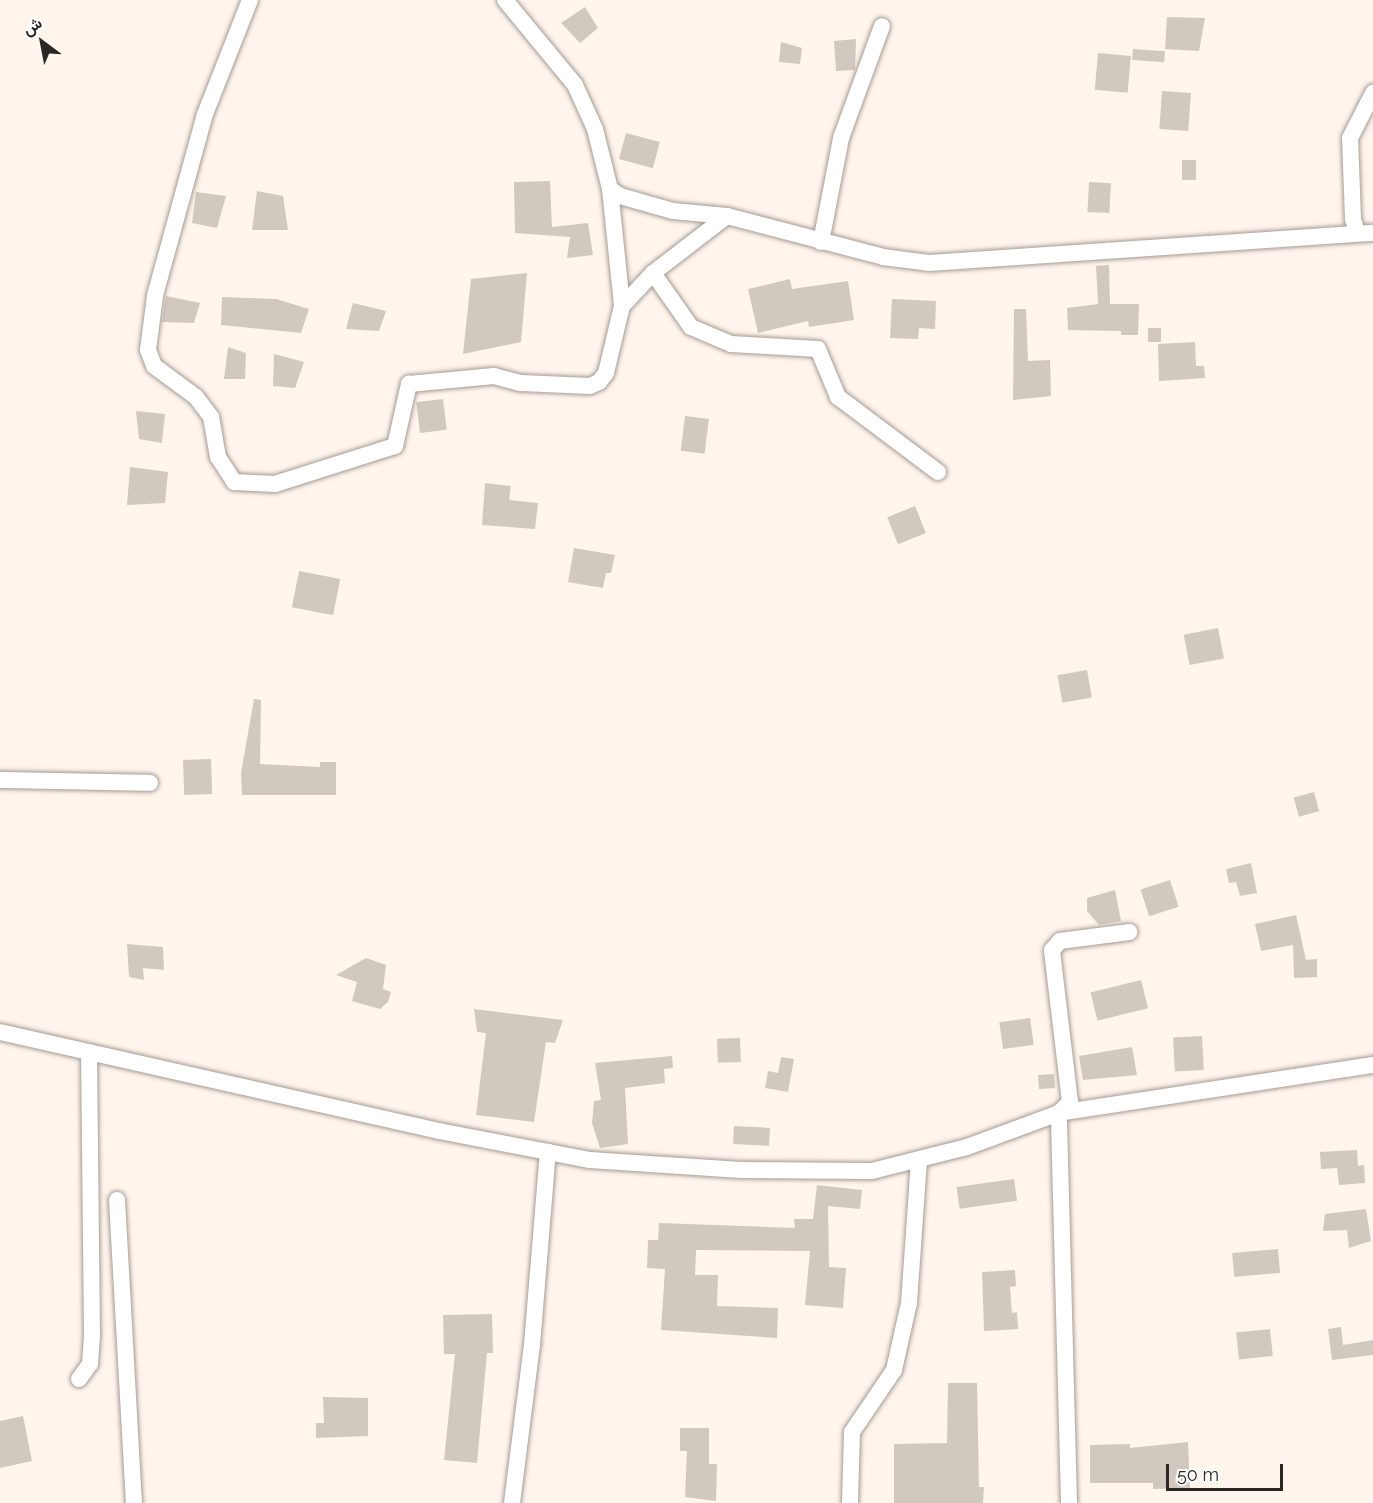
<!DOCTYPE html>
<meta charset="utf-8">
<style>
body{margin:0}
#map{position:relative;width:1373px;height:1503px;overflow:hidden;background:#fff5ed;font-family:Raleway,Vazirmatn,sans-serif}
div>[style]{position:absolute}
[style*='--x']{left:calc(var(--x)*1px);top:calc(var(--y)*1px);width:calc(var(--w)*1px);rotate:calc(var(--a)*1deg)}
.building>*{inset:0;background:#d1c8c0;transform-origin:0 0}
.roads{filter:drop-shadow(0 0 2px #a49b94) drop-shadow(0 0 2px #a49b94)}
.minor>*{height:16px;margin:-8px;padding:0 8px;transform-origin:8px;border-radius:8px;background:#fff}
span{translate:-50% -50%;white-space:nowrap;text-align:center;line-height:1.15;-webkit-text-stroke:5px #fff;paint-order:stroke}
.north{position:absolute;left:12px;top:12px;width:60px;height:60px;-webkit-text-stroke:4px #fff;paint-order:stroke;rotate:328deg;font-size:16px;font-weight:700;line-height:24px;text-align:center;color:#2a2724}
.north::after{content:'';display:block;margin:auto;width:21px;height:27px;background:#2a2724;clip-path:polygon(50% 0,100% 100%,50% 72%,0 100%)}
.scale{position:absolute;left:1166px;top:1464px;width:117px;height:27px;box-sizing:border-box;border:3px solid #2a2724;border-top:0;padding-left:8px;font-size:18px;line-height:21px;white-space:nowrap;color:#2a2724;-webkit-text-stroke:4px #fff;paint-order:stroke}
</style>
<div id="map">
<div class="building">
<i style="clip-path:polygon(585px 7px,598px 28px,580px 43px,561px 23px)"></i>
<i style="clip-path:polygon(1167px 17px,1205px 18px,1199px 51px,1165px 49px)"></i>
<i style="clip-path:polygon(856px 39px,855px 70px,836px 71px,834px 41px)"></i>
<i style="clip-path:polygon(781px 42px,802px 48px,800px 64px,779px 62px)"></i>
<i style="left:1133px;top:49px;width:32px;height:11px;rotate:4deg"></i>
<i style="left:1098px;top:53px;width:33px;height:37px;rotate:5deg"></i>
<i style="left:1162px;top:91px;width:29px;height:38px;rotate:4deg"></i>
<i style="left:626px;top:133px;width:35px;height:27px;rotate:15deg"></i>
<i style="left:1182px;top:160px;width:14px;height:20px"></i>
<i style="clip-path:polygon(550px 181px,552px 227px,588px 223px,593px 255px,567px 258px,570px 237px,515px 233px,514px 182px)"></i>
<i style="left:1089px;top:182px;width:22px;height:30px;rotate:3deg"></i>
<i style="clip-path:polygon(257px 191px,283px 196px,288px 230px,252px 230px)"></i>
<i style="clip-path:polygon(196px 192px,226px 196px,217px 228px,192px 223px)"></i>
<i style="clip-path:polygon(1109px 265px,1110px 304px,1139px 304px,1138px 335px,1121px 335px,1121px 331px,1068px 330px,1067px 308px,1098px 304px,1096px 266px)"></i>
<i style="clip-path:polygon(527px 273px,521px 342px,463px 354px,471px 279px)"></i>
<i style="clip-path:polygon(790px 279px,792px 289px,848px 281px,854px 320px,809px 327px,808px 321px,758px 333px,748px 289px)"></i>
<i style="clip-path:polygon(166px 296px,200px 303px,194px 323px,162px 322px)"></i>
<i style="clip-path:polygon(222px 297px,276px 299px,309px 309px,301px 333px,221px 325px)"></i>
<i style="clip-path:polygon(892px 299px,936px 301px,935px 329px,919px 328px,918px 339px,890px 338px)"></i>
<i style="clip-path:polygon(353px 303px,386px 311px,379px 331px,346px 329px)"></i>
<i style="clip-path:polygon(1014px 309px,1026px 309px,1028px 361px,1050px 360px,1051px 396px,1013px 400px)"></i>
<i style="left:1148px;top:328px;width:13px;height:14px"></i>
<i style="clip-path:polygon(1195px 342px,1196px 366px,1204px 366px,1205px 378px,1159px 381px,1158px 344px)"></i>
<i style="clip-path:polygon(228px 347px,246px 353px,245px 379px,224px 379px)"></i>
<i style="clip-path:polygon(274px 354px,304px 362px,295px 388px,273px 386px)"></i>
<i style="left:443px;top:399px;width:31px;height:27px;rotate:83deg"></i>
<i style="clip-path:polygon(136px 411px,165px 414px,162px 443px,139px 439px)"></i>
<i style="left:685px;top:416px;width:24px;height:35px;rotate:7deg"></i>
<i style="clip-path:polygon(130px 467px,168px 472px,165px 503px,127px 505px)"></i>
<i style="clip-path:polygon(485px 483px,511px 486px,509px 500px,538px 503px,535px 529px,482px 525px)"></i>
<i style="left:915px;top:506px;width:29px;height:30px;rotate:68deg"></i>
<i style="clip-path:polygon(574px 548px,615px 555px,611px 573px,606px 573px,603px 588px,568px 582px)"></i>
<i style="left:299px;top:571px;width:42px;height:37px;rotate:11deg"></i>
<i style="left:1218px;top:628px;width:31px;height:35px;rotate:79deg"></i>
<i style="left:1087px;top:670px;width:28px;height:30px;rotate:80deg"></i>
<i style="clip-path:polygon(254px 699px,261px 700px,260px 764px,320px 767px,320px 762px,336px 762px,336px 795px,242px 795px,241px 773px)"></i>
<i style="left:211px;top:759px;width:35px;height:28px;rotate:88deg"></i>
<i style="left:1314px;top:792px;width:20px;height:21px;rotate:75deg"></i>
<i style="clip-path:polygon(1251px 863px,1257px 893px,1240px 896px,1236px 882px,1229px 883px,1226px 869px)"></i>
<i style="left:1170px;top:880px;width:28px;height:31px;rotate:72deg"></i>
<i style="clip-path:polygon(1115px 890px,1121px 921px,1099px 925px,1087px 911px,1087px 898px)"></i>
<i style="clip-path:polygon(1296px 915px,1306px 960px,1317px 959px,1317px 977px,1294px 978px,1293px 945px,1261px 951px,1255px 924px)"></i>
<i style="clip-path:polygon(127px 944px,163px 947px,164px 970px,143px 968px,144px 980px,129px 977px)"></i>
<i style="clip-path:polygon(366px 958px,386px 965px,383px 989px,391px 992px,388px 1002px,380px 1009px,352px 1001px,357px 982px,336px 975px)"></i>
<i style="left:1141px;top:980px;width:29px;height:52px;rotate:76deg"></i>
<i style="clip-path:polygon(474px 1009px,563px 1020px,555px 1043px,546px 1042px,534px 1122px,476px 1115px,486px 1033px,477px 1032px)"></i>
<i style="left:1030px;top:1018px;width:27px;height:31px;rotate:82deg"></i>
<i style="left:1202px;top:1036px;width:34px;height:29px;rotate:87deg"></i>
<i style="left:740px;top:1038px;width:24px;height:23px;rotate:88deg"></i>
<i style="clip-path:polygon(1132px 1047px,1137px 1075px,1083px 1080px,1079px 1056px)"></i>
<i style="clip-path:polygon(672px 1056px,673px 1068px,664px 1069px,665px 1083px,625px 1088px,628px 1144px,600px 1148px,592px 1123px,594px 1101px,601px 1100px,595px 1063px)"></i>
<i style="clip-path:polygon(781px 1057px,794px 1059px,788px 1092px,765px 1088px,768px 1071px,778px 1073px)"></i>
<i style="left:1054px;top:1074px;width:14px;height:16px;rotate:86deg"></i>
<i style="left:734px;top:1126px;width:36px;height:18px;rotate:3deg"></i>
<i style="clip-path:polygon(1357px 1150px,1358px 1166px,1364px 1165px,1365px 1183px,1339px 1185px,1337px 1168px,1321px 1169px,1320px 1152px)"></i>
<i style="left:1014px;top:1179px;width:22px;height:58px;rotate:82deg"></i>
<i style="clip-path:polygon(817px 1185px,862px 1190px,860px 1209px,828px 1206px,829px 1267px,846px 1268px,843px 1308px,805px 1305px,810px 1251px,696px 1250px,695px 1275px,718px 1275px,717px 1306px,778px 1308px,777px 1338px,661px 1330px,665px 1269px,647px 1268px,648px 1240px,658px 1240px,659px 1223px,795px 1228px,794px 1219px,813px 1219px)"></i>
<i style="clip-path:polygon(1366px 1209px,1371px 1241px,1349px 1248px,1347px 1230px,1323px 1231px,1325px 1214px)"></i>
<i style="left:1278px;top:1249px;width:24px;height:46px;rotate:85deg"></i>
<i style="clip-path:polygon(1015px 1270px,1016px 1286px,1010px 1287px,1012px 1313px,1017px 1312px,1018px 1329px,984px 1331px,982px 1272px)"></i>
<i style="clip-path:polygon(492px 1314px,493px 1353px,487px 1353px,477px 1463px,444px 1460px,455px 1354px,444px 1354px,443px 1315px)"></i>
<i style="clip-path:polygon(1341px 1327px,1343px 1345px,1373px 1340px,1373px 1355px,1332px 1360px,1328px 1329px)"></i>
<i style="left:1270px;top:1329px;width:27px;height:34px;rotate:84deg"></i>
<i style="clip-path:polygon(948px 1383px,977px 1383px,979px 1487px,984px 1487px,983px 1503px,894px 1503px,894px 1444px,947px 1443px)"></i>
<i style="clip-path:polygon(323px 1397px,368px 1398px,368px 1436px,316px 1438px,316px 1423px,324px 1423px)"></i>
<i style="clip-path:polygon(23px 1416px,32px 1461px,0 1468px,0 1421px)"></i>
<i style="clip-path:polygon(680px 1428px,709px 1428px,709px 1464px,717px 1464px,716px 1501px,685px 1497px,687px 1451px,680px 1451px)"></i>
<i style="clip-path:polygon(1188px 1442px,1190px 1488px,1153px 1489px,1153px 1483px,1090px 1483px,1090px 1445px,1130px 1444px,1130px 1448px)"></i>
</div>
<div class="roads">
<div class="minor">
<i style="--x:250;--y:0;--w:123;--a:111.5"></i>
<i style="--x:205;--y:114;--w:189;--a:105.4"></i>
<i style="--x:155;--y:296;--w:54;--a:97.4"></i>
<i style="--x:148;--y:350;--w:17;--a:69"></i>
<i style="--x:154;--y:366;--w:52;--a:36.4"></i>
<i style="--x:196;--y:397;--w:25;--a:53"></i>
<i style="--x:211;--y:417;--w:41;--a:80.1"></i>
<i style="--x:218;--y:457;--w:30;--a:57"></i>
<i style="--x:234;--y:482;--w:41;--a:2.8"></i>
<i style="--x:275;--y:484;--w:126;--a:-17.6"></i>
<i style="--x:395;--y:446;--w:64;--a:-77.3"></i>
<i style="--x:409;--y:384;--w:85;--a:-5.4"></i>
<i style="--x:494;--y:376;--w:28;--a:15"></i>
<i style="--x:521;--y:383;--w:69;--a:2.5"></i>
<i style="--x:590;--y:386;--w:10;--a:-24"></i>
<i style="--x:599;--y:382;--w:11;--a:-52"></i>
<i style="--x:606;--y:373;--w:69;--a:-76.6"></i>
<i style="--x:622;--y:306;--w:45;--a:-46.8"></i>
<i style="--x:653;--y:273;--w:93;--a:-37.6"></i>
<i style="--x:505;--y:0;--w:110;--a:50.5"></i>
<i style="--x:575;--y:85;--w:48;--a:65.6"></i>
<i style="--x:595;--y:129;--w:62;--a:76"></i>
<i style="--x:610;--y:189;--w:12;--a:35"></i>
<i style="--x:620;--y:196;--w:55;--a:15.8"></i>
<i style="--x:673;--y:211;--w:54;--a:5.3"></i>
<i style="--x:727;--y:216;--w:161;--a:14.7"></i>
<i style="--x:883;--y:257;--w:46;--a:7.4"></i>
<i style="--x:929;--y:263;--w:445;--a:-3.9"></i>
<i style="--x:610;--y:189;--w:118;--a:84.1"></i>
<i style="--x:1357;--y:233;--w:15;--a:-106"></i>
<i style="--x:1353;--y:219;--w:81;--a:-92.1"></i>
<i style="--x:1350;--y:138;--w:51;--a:-62.9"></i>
<i style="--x:821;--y:242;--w:106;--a:-79.1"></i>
<i style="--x:841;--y:138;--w:119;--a:-69.9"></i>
<i style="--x:653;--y:273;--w:66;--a:54.9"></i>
<i style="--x:691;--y:327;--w:43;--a:23"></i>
<i style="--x:731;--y:344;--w:87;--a:3.3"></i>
<i style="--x:818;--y:349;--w:52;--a:67.4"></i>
<i style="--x:838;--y:397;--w:125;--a:36.9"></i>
<i style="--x:0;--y:780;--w:150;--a:1.1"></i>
<i style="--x:0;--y:1032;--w:450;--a:12.7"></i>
<i style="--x:439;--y:1131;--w:154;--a:10.9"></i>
<i style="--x:590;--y:1160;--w:151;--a:3.8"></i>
<i style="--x:741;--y:1170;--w:131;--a:0.4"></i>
<i style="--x:872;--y:1171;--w:98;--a:-14.2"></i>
<i style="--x:967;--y:1147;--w:98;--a:-20.3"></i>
<i style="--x:1059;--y:1113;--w:318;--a:-8.7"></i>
<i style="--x:117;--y:1200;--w:303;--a:86.8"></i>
<i style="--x:79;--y:1379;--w:19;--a:-54"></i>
<i style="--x:90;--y:1364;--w:27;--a:-86"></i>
<i style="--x:92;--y:1337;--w:285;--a:-90.6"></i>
<i style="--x:512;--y:1503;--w:159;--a:-82.8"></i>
<i style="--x:532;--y:1345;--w:194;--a:-85.3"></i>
<i style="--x:850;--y:1503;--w:71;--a:-88.4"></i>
<i style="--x:852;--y:1432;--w:75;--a:-55.9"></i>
<i style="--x:894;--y:1370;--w:69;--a:-77.4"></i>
<i style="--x:909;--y:1303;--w:142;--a:-86"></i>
<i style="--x:1069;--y:1503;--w:390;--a:-91.5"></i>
<i style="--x:1059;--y:1113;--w:16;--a:-45"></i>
<i style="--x:1070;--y:1102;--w:153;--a:-96.8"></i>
<i style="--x:1052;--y:950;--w:12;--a:-48"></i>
<i style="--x:1060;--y:941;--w:70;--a:-7.4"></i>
</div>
</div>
<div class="north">ش</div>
<div class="scale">50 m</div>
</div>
